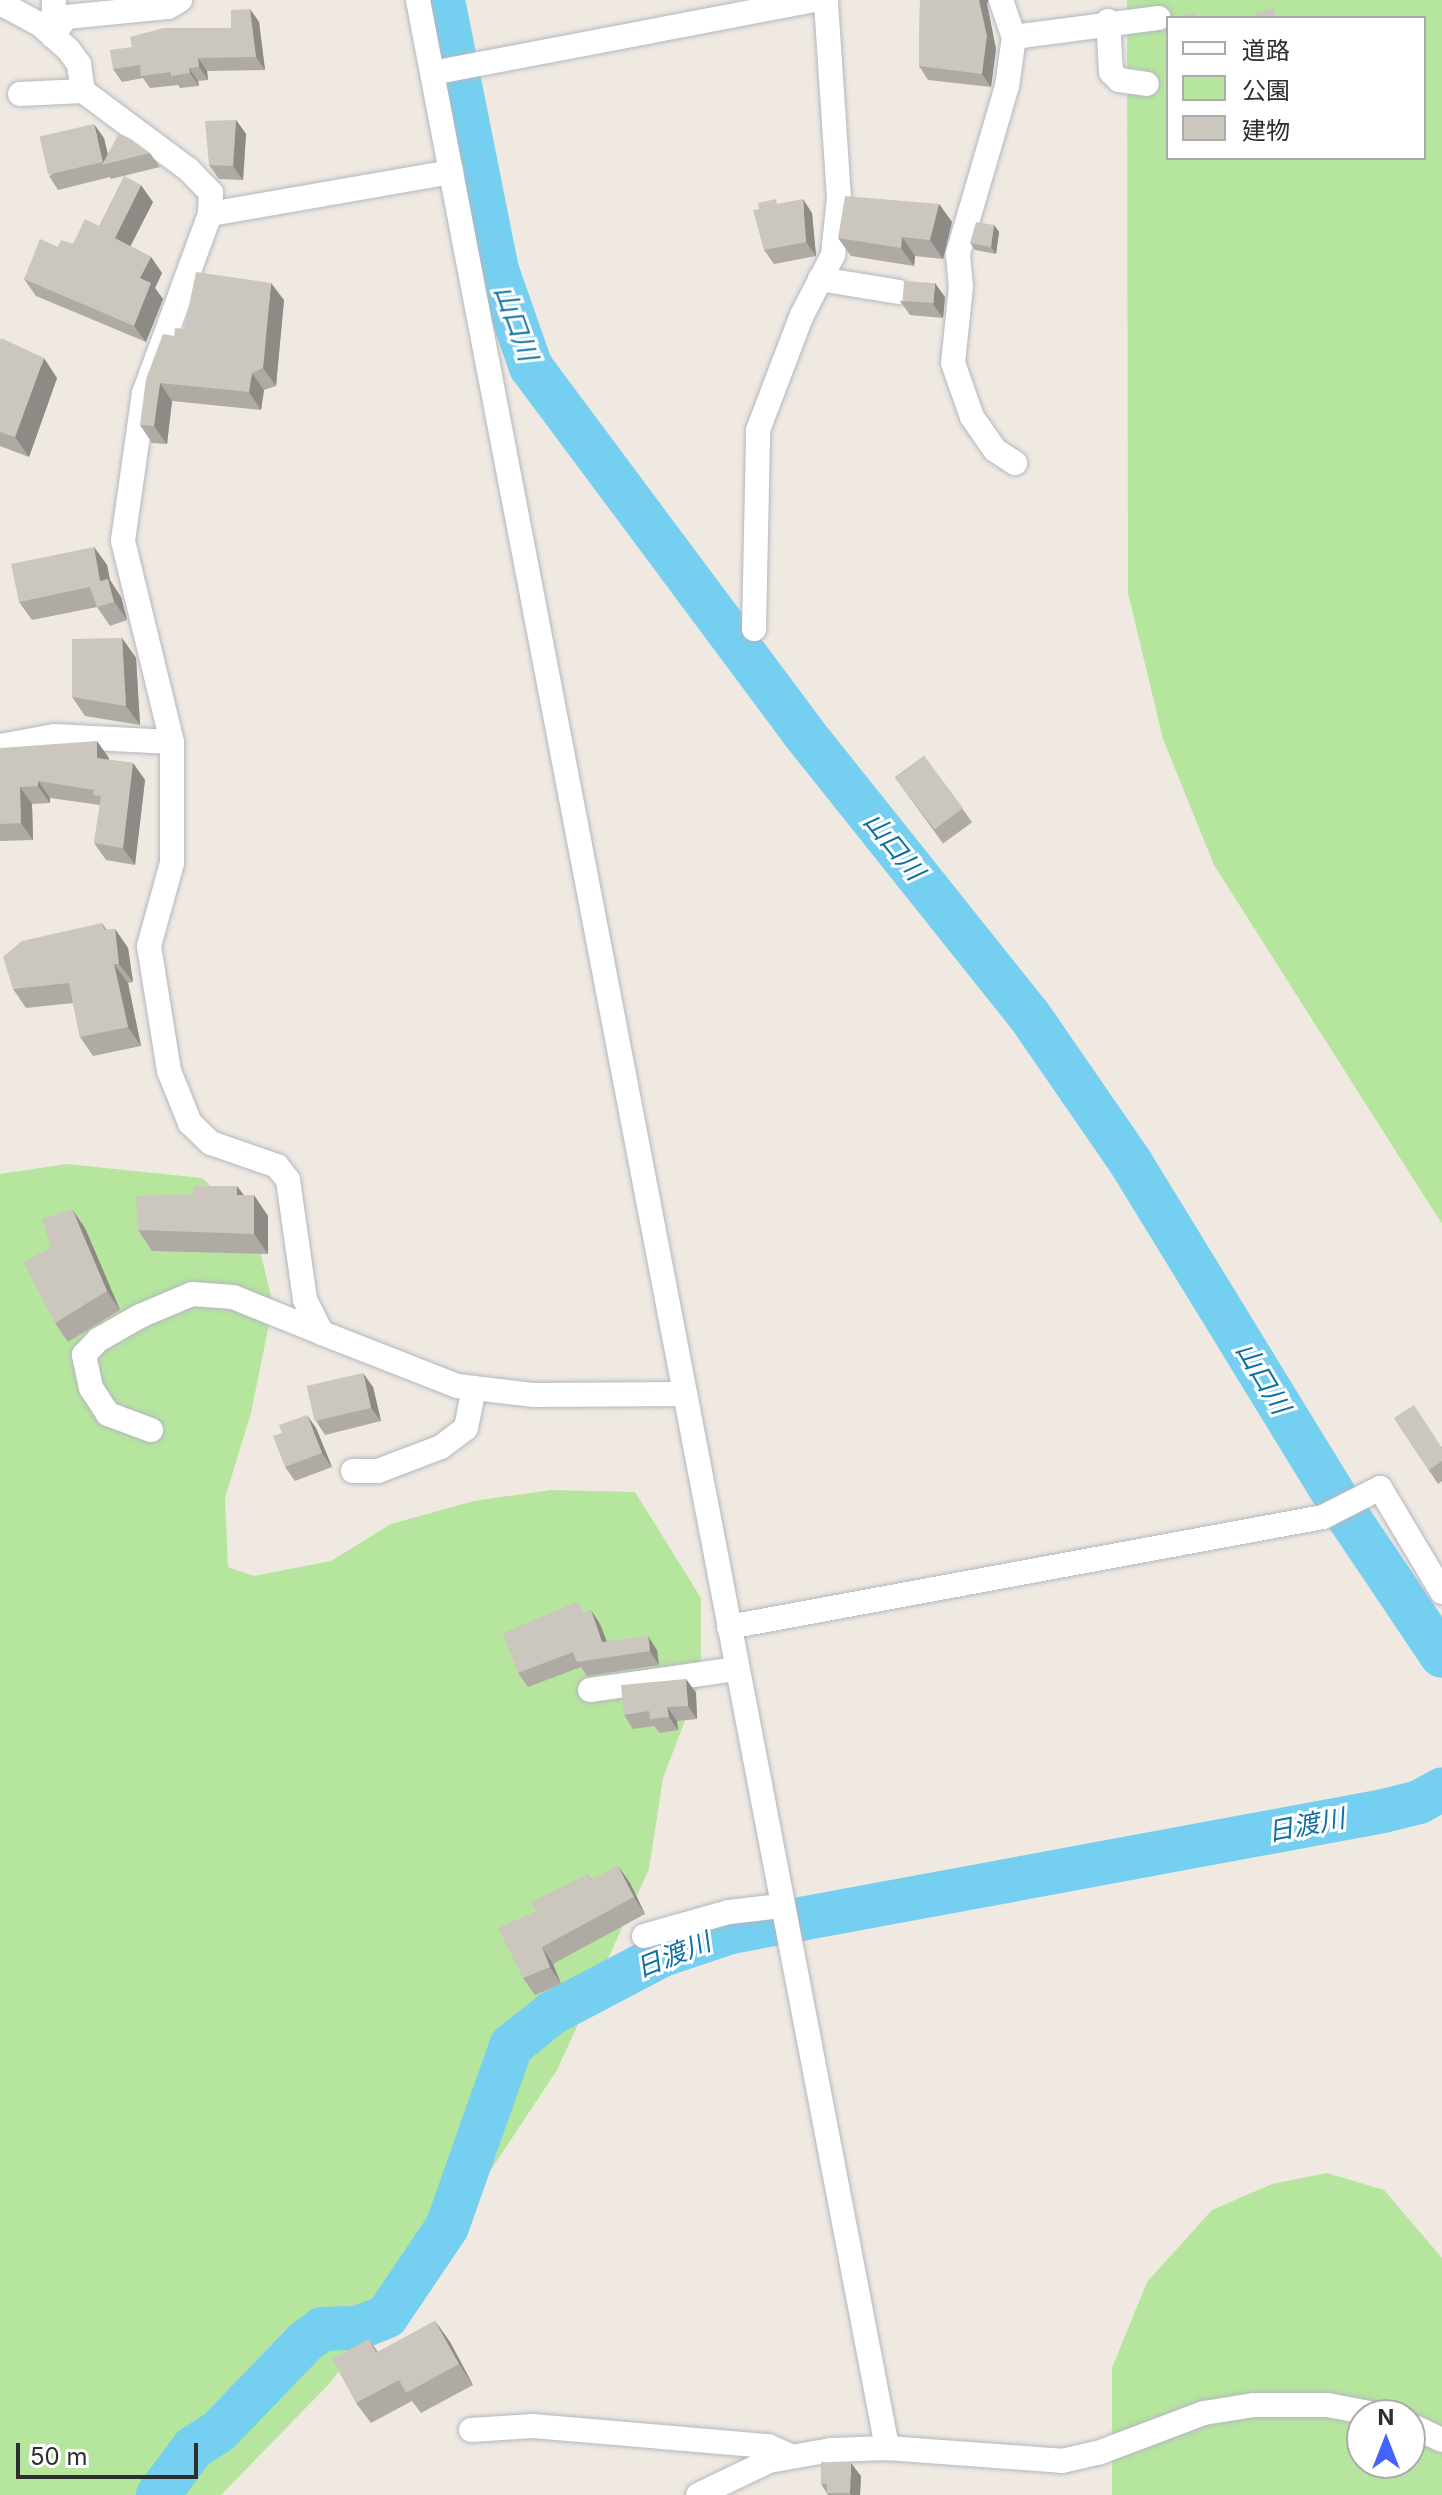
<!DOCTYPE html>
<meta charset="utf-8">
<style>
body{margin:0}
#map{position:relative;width:1442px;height:2495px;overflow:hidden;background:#efe9e1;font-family:Inter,"Noto Sans JP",sans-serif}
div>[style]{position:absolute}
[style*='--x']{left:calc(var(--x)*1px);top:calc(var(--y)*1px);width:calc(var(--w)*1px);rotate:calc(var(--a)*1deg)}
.green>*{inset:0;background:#b6e59e}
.river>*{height:44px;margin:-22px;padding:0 22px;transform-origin:22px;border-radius:22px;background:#75cff0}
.roads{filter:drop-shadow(0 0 2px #b4b7c1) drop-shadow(0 0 2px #b4b7c1)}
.minor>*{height:24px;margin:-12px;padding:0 12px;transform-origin:12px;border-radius:12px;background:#fff}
.wall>*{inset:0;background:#afaba4;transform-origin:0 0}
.shaded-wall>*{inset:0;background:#8e8b86}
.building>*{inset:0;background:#cbc7bf;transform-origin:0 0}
span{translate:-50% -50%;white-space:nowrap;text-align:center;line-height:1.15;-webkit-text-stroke:6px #fff;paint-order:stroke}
.water-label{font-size:26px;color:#0d6fa3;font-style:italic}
.legend{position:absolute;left:1166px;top:16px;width:260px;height:144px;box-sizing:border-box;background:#fff;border:2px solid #ababab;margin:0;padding:10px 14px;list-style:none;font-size:24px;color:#2e2e2e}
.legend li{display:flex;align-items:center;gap:16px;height:40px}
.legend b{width:40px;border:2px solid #ababab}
.north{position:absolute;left:1346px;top:2399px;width:80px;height:80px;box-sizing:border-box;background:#fff;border:2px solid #ababab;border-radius:50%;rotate:0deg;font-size:22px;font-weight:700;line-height:32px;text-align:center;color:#2e2e2e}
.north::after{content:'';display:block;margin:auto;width:28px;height:36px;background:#4264fb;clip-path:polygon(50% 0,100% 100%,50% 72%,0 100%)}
.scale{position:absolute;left:16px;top:2443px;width:182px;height:36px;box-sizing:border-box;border:4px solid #2e2e2e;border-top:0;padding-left:10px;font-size:24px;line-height:28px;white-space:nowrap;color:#2e2e2e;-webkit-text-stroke:6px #fff;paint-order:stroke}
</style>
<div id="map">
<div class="green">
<i style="clip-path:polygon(evenodd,1127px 0,1442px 0,1442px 1224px,1214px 865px,1163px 739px,1128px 593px,1127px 0,1168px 18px,1424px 18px,1424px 158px,1168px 158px,1168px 18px)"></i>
<i style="clip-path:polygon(67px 1164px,202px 1178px,254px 1226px,273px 1304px,251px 1413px,225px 1498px,228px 1567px,254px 1576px,331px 1561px,391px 1524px,474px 1501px,551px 1490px,635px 1492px,701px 1598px,701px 1679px,663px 1778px,649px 1869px,557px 2070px,449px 2233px,328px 2385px,221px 2495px,0 2495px,0 1174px)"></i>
<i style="clip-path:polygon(evenodd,1327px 2173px,1384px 2190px,1442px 2258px,1442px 2495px,1112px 2495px,1112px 2368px,1147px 2282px,1212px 2210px,1272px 2184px,1327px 2173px,1362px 2415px,1410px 2415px,1410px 2463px,1362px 2463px,1362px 2415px)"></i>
</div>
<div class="river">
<i style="--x:443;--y:0;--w:275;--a:78.7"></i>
<i style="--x:497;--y:270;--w:103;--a:70.7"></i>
<i style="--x:531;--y:367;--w:454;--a:53.3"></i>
<i style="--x:802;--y:731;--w:364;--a:51.4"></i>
<i style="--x:1029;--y:1015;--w:180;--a:55.4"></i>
<i style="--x:1131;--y:1163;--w:399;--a:58.5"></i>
<i style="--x:1339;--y:1503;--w:184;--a:56.1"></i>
<i style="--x:158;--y:2495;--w:59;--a:-53.3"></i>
<i style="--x:193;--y:2448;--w:31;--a:-33"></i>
<i style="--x:219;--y:2431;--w:125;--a:-46"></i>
<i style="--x:306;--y:2341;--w:20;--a:-37"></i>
<i style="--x:322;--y:2329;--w:36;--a:-2"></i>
<i style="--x:358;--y:2328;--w:31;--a:-22"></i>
<i style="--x:387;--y:2316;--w:107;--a:-56"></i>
<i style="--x:447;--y:2227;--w:192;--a:-70.5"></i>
<i style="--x:511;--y:2046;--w:53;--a:-38.8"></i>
<i style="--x:552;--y:2013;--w:124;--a:-27.8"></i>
<i style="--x:662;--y:1955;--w:73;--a:-18.4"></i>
<i style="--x:731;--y:1932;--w:663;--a:-10.51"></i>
<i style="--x:1383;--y:1811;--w:37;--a:-14"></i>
<i style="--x:1419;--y:1802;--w:26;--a:-29"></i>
</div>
<div class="roads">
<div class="minor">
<i style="--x:54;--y:0;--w:36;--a:92"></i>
<i style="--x:53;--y:36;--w:23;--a:-56"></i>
<i style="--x:66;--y:17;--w:102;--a:-5.6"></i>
<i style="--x:168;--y:7;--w:14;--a:-30"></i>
<i style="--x:418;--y:0;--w:2493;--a:79.15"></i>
<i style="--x:1001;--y:0;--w:39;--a:71"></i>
<i style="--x:1014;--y:37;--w:49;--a:98.1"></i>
<i style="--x:1007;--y:86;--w:175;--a:106.3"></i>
<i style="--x:958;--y:254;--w:32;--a:85"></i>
<i style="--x:961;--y:286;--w:77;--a:95.9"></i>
<i style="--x:953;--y:363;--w:57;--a:70.6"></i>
<i style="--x:972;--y:417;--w:40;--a:55.1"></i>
<i style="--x:995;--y:450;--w:24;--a:33"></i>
<i style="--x:0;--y:3;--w:47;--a:28.2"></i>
<i style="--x:41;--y:25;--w:36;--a:42"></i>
<i style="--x:68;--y:49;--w:19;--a:54"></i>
<i style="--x:79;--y:64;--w:27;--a:82"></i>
<i style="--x:83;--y:91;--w:132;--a:36.7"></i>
<i style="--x:189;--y:170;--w:32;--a:46"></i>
<i style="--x:211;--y:193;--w:21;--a:93"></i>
<i style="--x:210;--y:214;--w:191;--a:110.2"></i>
<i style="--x:144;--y:393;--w:149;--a:98.1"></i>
<i style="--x:123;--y:541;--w:207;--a:76.3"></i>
<i style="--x:172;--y:742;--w:121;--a:90"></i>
<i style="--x:172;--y:863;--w:86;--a:105.5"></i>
<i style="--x:149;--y:946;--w:127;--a:80.9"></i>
<i style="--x:169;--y:1071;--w:56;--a:68"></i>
<i style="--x:190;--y:1123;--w:29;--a:44"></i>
<i style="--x:211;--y:1143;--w:70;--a:19.2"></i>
<i style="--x:277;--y:1166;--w:18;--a:52"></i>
<i style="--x:288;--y:1180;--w:121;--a:81.9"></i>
<i style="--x:305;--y:1300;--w:37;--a:63"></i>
<i style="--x:322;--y:1333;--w:145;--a:21.4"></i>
<i style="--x:457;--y:1386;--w:78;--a:6.7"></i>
<i style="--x:534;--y:1395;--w:151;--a:-0.4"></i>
<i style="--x:1108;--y:21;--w:51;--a:86.6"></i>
<i style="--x:1111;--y:72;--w:11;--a:45"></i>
<i style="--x:1119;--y:80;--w:28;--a:8"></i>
<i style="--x:1014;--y:37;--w:146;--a:-7.5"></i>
<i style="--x:432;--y:73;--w:391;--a:-10.8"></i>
<i style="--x:20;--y:94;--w:63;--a:-2.7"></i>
<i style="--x:210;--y:214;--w:245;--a:-9.9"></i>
<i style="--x:820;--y:279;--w:80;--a:9.3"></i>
<i style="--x:754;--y:629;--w:199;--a:-88.8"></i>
<i style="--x:758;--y:430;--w:123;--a:-69.1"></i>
<i style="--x:802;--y:315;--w:68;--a:-62.7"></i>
<i style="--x:833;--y:255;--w:57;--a:-84"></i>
<i style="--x:839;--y:198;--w:198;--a:-93.8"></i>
<i style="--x:0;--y:746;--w:55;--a:-10.5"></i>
<i style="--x:54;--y:736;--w:118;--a:2.9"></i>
<i style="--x:151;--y:1430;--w:46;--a:-159.6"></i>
<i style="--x:108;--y:1414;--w:31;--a:-123"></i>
<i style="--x:91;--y:1388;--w:34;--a:-102"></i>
<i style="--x:84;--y:1355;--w:21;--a:-47"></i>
<i style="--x:98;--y:1340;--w:48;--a:-29.7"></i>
<i style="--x:140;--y:1316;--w:56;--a:-22.9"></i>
<i style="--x:192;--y:1294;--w:41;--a:4.2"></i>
<i style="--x:233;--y:1297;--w:96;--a:22"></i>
<i style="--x:353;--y:1471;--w:25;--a:0"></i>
<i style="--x:378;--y:1471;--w:67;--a:-20.9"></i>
<i style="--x:441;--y:1447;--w:31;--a:-37"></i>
<i style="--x:466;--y:1428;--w:41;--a:-78.7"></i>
<i style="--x:729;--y:1627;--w:604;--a:-10.49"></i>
<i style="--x:1323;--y:1517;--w:64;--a:-27"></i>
<i style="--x:1380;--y:1488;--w:121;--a:59.2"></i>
<i style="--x:590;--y:1690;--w:148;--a:-8.2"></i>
<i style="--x:644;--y:1936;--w:88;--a:-15.8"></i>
<i style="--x:729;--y:1912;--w:52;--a:-6.6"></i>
<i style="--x:1410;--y:2425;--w:35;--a:25"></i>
<i style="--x:471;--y:2430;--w:62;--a:-3.7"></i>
<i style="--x:533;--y:2426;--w:236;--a:4.9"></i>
<i style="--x:768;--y:2446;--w:24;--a:24"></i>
<i style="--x:698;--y:2495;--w:79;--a:-25.6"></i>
<i style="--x:769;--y:2461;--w:63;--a:-10.1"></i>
<i style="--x:831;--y:2450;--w:56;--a:-2"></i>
<i style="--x:887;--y:2448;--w:175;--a:4.2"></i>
<i style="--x:1062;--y:2461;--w:37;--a:-13"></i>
<i style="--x:1098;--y:2453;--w:113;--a:-20.7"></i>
<i style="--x:1204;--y:2413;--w:51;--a:-9.1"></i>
<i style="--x:1254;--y:2405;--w:74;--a:0"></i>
<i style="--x:1328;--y:2405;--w:53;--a:10.9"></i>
</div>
</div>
<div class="wall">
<i style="clip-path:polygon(920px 0,988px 0,987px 4px,996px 49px,991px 87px,928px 80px,919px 66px)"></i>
<i style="clip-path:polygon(250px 9px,259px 22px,265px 70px,207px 71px,208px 80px,198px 81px,199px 86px,180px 88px,178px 85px,150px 88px,143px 78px,122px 82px,113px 69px,132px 47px,231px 28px)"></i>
<i style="clip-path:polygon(236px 120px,246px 134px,243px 180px,219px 179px,209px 165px)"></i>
<i style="clip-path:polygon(104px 138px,107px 154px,150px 153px,160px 167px,111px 179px,110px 177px,58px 190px,49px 176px)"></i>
<i style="clip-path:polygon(153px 202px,130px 246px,151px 257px,162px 273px,155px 288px,163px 299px,146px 342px,36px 296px,24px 279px,58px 247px,73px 244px,99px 226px)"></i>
<i style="clip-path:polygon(779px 204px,812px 213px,816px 256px,774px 264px,764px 250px)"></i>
<i style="clip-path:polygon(939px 204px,952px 222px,943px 259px,915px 256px,914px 266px,851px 256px,838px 238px)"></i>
<i style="clip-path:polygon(994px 225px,999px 232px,996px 254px,975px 250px,970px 243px)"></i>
<i style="clip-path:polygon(945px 297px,943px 318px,910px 315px,900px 301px)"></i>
<i style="clip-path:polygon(284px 300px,276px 386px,264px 390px,261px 410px,172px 401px,167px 444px,152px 443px,140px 425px,174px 336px,184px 329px)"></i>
<i style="clip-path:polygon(0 341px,57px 378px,29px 457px,0 446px)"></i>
<i style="clip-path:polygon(94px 547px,107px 565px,110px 580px,121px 597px,127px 620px,110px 626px,97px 607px,32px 620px,19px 602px)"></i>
<i style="clip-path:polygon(122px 638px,136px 658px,140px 725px,85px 716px,72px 697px)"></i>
<i style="clip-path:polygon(0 748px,109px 758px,109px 760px,133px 763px,145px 780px,135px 865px,106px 860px,94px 843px,100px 805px,50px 798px,50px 803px,32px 804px,33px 840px,0 841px)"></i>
<i style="left:924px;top:756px;width:82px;height:36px;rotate:54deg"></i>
<i style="clip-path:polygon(102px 923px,107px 930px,115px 929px,128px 948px,133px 982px,128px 983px,141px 1046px,93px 1056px,80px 1037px,73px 1003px,26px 1008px,13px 989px)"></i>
<i style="clip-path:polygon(193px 1194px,244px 1195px,268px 1216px,268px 1254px,152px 1251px,138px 1230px)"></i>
<i style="clip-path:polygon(85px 1228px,120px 1310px,68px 1342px,55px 1323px,51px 1248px)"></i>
<i style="clip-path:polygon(373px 1387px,381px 1421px,325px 1435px,316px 1421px)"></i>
<i style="clip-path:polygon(1394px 1418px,1442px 1447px,1442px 1481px,1438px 1484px)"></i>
<i style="clip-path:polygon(316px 1428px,332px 1467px,295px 1481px,285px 1467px)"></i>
<i style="clip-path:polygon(591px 1610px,600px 1624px,607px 1641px,657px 1650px,659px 1665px,587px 1676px,581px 1667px,528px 1687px,518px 1673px,586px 1612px)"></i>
<i style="clip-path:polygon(686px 1679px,696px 1693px,697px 1719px,677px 1721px,678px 1730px,660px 1733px,654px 1726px,633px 1729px,624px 1715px)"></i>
<i style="clip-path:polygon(618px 1866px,630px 1883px,645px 1914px,553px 1964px,561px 1984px,535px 1995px,523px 1978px,588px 1874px,592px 1880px)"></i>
<i style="clip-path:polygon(435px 2321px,450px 2342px,473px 2385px,421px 2413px,412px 2401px,371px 2423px,356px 2403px,369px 2339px,378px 2352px)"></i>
<i style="clip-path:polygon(861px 2476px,860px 2495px,828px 2495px,821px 2484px)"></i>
</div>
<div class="shaded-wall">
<i style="clip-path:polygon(979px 0,988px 0,987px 4px,996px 49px,991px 87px,982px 74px)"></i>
<i style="clip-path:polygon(250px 9px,259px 22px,265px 70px,256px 57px)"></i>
<i style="clip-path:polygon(198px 58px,207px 71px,208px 80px,199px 67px)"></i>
<i style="clip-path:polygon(189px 68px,198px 81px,199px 86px,190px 73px)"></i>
<i style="clip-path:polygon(236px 120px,246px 134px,243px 180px,233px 166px)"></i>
<i style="clip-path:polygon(94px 124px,104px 138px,110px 163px,103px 162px)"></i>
<i style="clip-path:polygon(141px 185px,153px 202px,126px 255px,115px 238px)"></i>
<i style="clip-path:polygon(803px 199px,812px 213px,816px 256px,806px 242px)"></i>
<i style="clip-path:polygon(939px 204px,952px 222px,943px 259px,930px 240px)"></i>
<i style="clip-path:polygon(994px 225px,999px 232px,996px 254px,991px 247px)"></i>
<i style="clip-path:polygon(902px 237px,915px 256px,914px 266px,901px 248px)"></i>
<i style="clip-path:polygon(151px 257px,162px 273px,155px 288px,163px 299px,146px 342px,134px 326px,140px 278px)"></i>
<i style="clip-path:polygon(271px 283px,284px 300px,276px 386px,263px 368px)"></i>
<i style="clip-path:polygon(935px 283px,945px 297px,943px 318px,933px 304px)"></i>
<i style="clip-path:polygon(44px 358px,57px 378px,29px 457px,15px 437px)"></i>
<i style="clip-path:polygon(252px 373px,264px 390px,261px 410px,249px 392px)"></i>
<i style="clip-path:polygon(160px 383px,172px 401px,167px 444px,154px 426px)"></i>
<i style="clip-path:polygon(94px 547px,107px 565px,110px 580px,121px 597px,127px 620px,100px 581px)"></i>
<i style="clip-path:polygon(122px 638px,136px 658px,140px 725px,126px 706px)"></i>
<i style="clip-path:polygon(97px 741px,109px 758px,109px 775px,97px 758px)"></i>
<i style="clip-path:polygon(133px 763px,145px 780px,135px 865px,123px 848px)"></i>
<i style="clip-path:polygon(38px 781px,50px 798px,50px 803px,38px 786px)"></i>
<i style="clip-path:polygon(20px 787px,32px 804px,33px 840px,21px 823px)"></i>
<i style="clip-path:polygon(115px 929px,128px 948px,133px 982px,119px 964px)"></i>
<i style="clip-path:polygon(114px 964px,128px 983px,141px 1046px,128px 1027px)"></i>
<i style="clip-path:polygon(237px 1186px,252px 1206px,237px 1195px)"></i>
<i style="clip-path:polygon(254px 1195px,268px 1216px,268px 1254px,254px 1234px)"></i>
<i style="clip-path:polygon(72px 1209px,85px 1228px,120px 1310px,107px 1291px)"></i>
<i style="clip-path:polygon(363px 1373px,373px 1387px,381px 1421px,371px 1408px)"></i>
<i style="clip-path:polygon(307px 1415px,316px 1428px,332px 1467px,322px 1453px)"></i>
<i style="clip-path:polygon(591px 1610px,600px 1624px,612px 1656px,602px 1642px)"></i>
<i style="clip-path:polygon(648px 1636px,657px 1650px,659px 1665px,650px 1651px)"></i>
<i style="clip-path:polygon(686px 1679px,696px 1693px,697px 1719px,688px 1706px)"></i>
<i style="clip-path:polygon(667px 1707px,677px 1721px,678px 1730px,669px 1717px)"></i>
<i style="clip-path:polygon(618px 1866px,630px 1883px,645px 1914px,634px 1897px)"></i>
<i style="clip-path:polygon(542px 1947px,553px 1964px,561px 1984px,550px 1967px)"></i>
<i style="clip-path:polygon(435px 2321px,450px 2342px,473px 2385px,459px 2364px)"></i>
<i style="clip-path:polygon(851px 2463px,861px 2476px,860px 2495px,851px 2495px,850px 2493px)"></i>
</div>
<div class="building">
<i style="clip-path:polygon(920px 0,979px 0,987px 36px,982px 74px,919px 66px)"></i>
<i style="clip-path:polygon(1273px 8px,1276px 18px,1256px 18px,1255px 13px)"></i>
<i style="clip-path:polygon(250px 9px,256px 57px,198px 58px,199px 67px,189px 68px,190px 73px,171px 76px,171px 72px,141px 76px,140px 65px,113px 69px,110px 50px,132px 47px,130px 37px,164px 28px,231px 28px,231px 10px)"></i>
<i style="clip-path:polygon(1196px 13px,1197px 18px,1171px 18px,1171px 17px)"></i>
<i style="clip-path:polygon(236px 120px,233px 166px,209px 165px,205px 121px)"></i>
<i style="left:94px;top:124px;width:39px;height:56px;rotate:77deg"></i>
<i style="clip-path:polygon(119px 133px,131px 139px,150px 153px,102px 165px)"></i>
<i style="clip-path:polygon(124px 176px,141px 185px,115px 238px,151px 257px,140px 278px,151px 283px,134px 326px,24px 279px,40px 239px,58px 247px,61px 240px,73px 244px,85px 219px,99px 226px)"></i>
<i style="clip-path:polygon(845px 196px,939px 204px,930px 240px,902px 237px,901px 248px,838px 238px)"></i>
<i style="clip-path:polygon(776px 199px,777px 204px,803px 199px,806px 242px,764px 250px,753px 210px,759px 209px,758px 203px)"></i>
<i style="clip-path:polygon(976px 222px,994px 225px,991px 247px,970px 243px)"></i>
<i style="clip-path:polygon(196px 272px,271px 283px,263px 368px,252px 373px,249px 392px,160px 383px,154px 426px,140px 425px,146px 379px,163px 334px,174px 336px,175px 328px,184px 329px)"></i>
<i style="left:904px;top:281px;width:31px;height:20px;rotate:4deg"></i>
<i style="clip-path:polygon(1px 338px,44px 358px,15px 437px,0 432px,0 341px)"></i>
<i style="clip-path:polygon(94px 547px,100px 581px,108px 579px,114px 602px,97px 607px,90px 587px,19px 602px,11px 564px)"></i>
<i style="clip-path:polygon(122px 638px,126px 706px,72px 697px,72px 639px)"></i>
<i style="clip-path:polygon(97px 741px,97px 758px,133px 763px,123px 848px,94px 843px,101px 796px,93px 795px,94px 790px,38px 781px,38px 786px,20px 787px,21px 823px,0 824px,0 748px)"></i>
<i style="left:924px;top:756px;width:65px;height:36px;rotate:53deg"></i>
<i style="clip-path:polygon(102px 923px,104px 930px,115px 929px,119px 964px,114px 964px,128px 1027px,80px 1037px,69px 983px,13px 989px,3px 957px,22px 941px)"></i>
<i style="clip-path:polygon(193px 1186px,237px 1186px,237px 1195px,254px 1195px,254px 1234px,138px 1230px,136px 1196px,193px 1194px)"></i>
<i style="clip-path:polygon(72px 1209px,107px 1291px,55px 1323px,23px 1262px,51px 1248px,42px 1219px)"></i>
<i style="left:363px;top:1373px;width:36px;height:58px;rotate:77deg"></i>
<i style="clip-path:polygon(1414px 1405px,1442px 1448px,1442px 1461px,1429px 1470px,1394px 1418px)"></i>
<i style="clip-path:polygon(307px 1415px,322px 1453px,285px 1467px,273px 1436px,282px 1433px,279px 1425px)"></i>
<i style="clip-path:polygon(579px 1601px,583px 1613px,591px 1610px,602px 1642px,648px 1636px,650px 1651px,577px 1662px,573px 1652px,518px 1673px,503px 1633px)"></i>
<i style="clip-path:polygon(686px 1679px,688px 1706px,667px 1707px,669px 1717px,650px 1719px,649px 1711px,624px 1715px,621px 1685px)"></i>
<i style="clip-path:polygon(618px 1866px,634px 1897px,542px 1947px,550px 1967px,523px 1978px,498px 1928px,536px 1911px,531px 1902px,588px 1874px,591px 1880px)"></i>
<i style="clip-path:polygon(435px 2321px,459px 2364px,406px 2393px,399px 2380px,356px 2403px,332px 2359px,369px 2339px,376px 2353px)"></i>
<i style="clip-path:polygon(821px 2462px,851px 2463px,850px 2493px,827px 2493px,827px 2484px,821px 2484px)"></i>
</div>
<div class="water-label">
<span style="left:516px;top:323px;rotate:70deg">山口川</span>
<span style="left:894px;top:846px;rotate:51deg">山口川</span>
<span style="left:1263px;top:1378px;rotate:59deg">山口川</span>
<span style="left:1306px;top:1825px;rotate:-11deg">日渡川</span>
<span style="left:673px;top:1955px;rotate:-22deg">日渡川</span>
</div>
<ul class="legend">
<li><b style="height:10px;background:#fff"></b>道路</li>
<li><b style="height:22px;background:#b6e59e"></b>公園</li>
<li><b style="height:22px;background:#cbc7bf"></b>建物</li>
</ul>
<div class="north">N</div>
<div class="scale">50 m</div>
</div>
